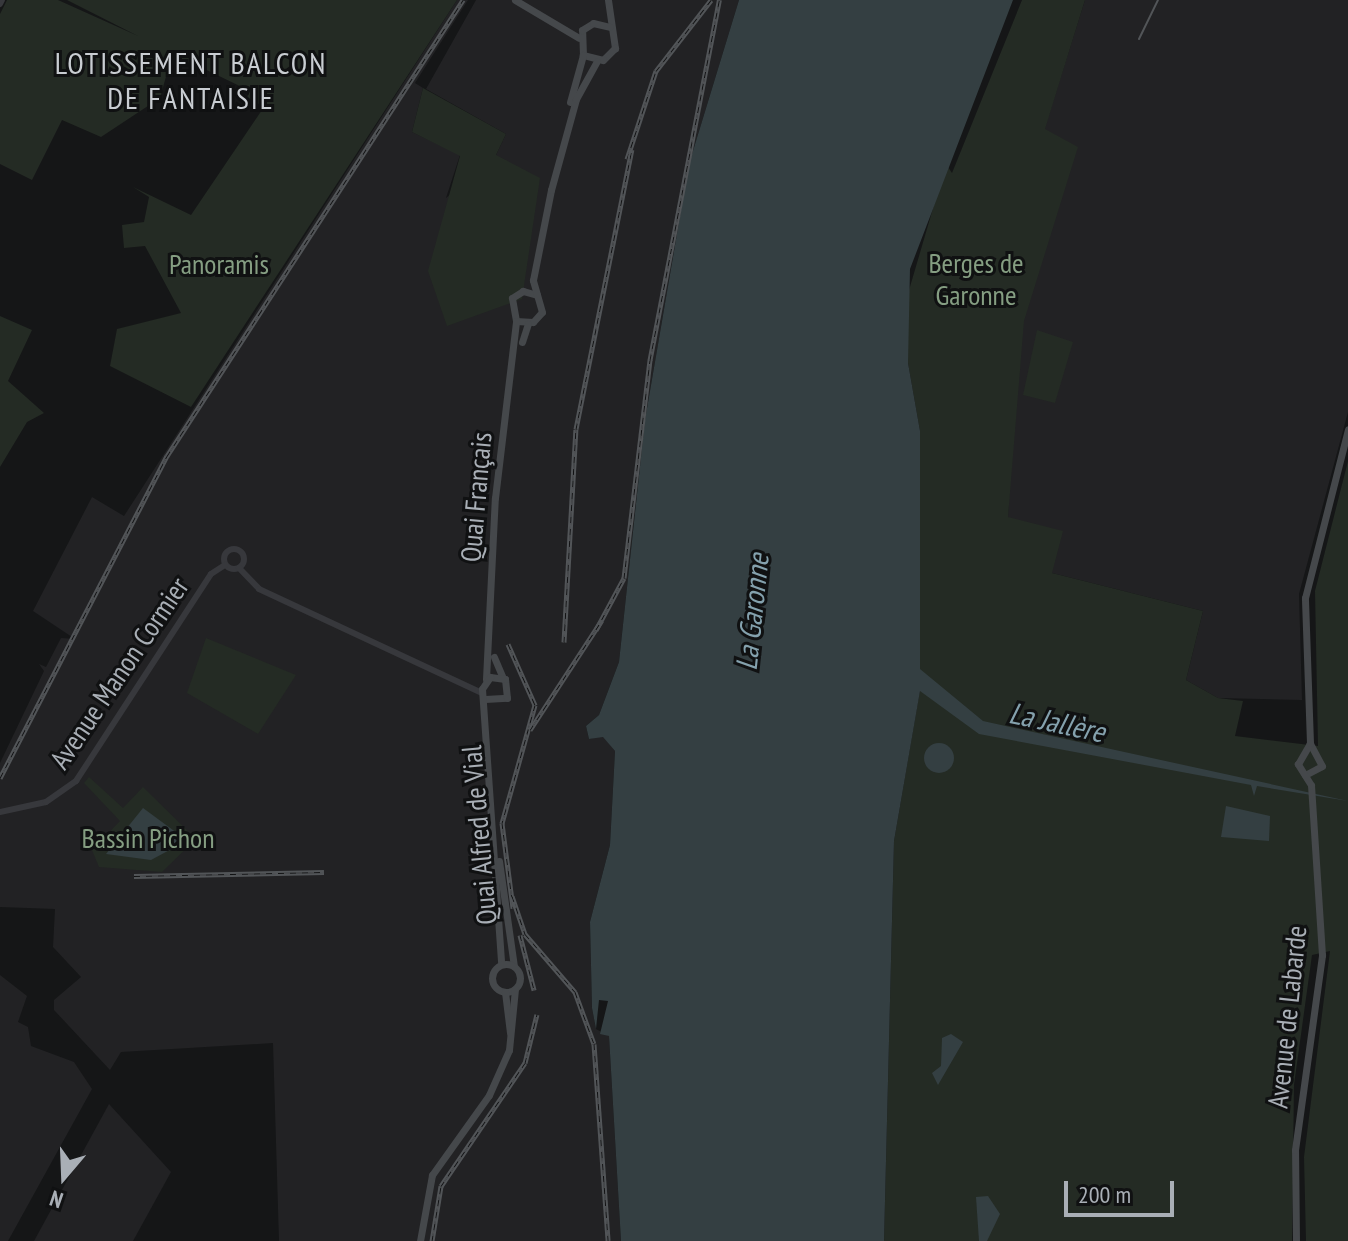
<!DOCTYPE html>
<meta charset="utf-8">
<style>
body{margin:0}
#map{position:relative;width:1348px;height:1241px;overflow:hidden;background:#151617;font-family:"PT Sans Narrow",sans-serif}
div>[style]{position:absolute}
[style*='--x']{left:calc(var(--x)*1px);top:calc(var(--y)*1px);width:calc(var(--w)*1px);rotate:calc(var(--a)*1deg)}
.built>*{inset:0;background:#222224}
.green>*{inset:0;background:#242b24}
.water>*{inset:0;background:#343f42}
.round{border-radius:50%}
.tertiary>*{height:6px;margin:-3px;padding:0 3px;transform-origin:3px;border-radius:3px;background:#37383c}
.tertiary>.ring{margin:-3px;padding:0;box-sizing:content-box;background:none;border:6px solid #37383c;border-radius:50%}
.secondary>*{height:7px;margin:-3.5px;padding:0 3.5px;transform-origin:3.5px;border-radius:3.5px;background:#45484b}
.secondary>.ring{margin:-3.5px;padding:0;box-sizing:content-box;background:none;border:7px solid #45484b;border-radius:50%}
.tram>*{height:2px;margin:-1px;padding:0 1px;transform-origin:1px;border-radius:1px;background:#525558}
.rail>*{height:5px;margin-top:-2.5px;transform-origin:0;background:repeating-linear-gradient(90deg,#101112 0 6px,#525558 0 12px);box-sizing:border-box;border-block:2px solid #525558}
span{translate:-50% -50%;white-space:nowrap;text-align:center;line-height:1.15;-webkit-text-stroke:6px #101112;paint-order:stroke}
.park-label{font-size:28px;color:#859e82}
.street-label{font-size:28px;color:#a9afb6}
.neighbourhood-label{font-size:30px;color:#c9cdd2;letter-spacing:2px}
.water-label{font-size:30px;color:#84a1ad;font-style:italic}
.north{position:absolute;left:24px;top:1137px;width:80px;height:80px;-webkit-text-stroke:6px #101112;paint-order:stroke;rotate:199deg;font-size:22px;font-weight:700;line-height:32px;text-align:center;color:#a9afb6}
.north::after{content:'';display:block;margin:auto;width:28px;height:36px;background:#a9afb6;clip-path:polygon(50% 0,100% 100%,50% 72%,0 100%)}
.scale{position:absolute;left:1064px;top:1181px;width:110px;height:36px;box-sizing:border-box;border:4px solid #a9afb6;border-top:0;padding-left:10px;font-size:24px;line-height:28px;white-space:nowrap;color:#a9afb6;-webkit-text-stroke:6px #101112;paint-order:stroke}
</style>
<div id="map">
<div class="built">
<i style="clip-path:polygon(457px 0,468px 0,415px 83px,423px 88px,412px 132px,460px 155px,446px 198px,496px 155px,506px 134px,426px 89px,476px 0,739px 0,689px 164px,645px 420px,619px 662px,599px 715px,586px 726px,589px 739px,603px 736px,615px 751px,610px 845px,590px 922px,592px 1008px,596px 1029px,609px 1036px,621px 1241px,279px 1241px,273px 1043px,121px 1052px,110px 1070px,54px 1010px,54px 1000px,81px 977px,53px 947px,55px 909px,0 907px,0 763px,44px 671px,39px 664px,46px 667px,61px 638px,75px 639px,33px 611px,92px 497px,124px 516px)"></i>
<i style="clip-path:polygon(1085px 0,1348px 0,1348px 412px,1299px 594px,1302px 700px,1218px 698px,1186px 680px,1203px 611px,1052px 573px,1008px 517px,1012px 395px,1044px 130px)"></i>
<i style="clip-path:polygon(0 975px,27px 996px,18px 1022px,28px 1027px,31px 1046px,74px 1062px,92px 1089px,8px 1241px,0 1241px)"></i>
<i style="clip-path:polygon(109px 1104px,171px 1172px,133px 1241px,34px 1241px)"></i>
</div>
<div class="green">
<i style="clip-path:polygon(7px 0,58px 0,138px 36px,67px 0,457px 0,191px 407px,110px 366px,117px 329px,181px 313px,145px 246px,124px 248px,122px 225px,144px 222px,149px 197px,133px 187px,191px 215px,264px 107px,247px 97px,250px 91px,190px 62px,169px 66px,160px 98px,101px 137px,62px 120px,32px 180px,0 164px,0 14px)"></i>
<i style="clip-path:polygon(1022px 0,1085px 0,1045px 129px,1078px 147px,1024px 321px,1008px 517px,1063px 531px,1052px 573px,1203px 611px,1186px 680px,1218px 698px,1243px 701px,1235px 736px,1318px 746px,1315px 591px,1348px 461px,1348px 1241px,1306px 1241px,1304px 1157px,1330px 951px,1312px 955px,1294px 1085px,1292px 1241px,884px 1241px,894px 841px,920px 690px,920px 431px,908px 363px,907px 297px,946px 164px,952px 173px)"></i>
<i style="clip-path:polygon(423px 88px,506px 134px,496px 155px,540px 178px,522px 299px,447px 326px,428px 271px,460px 156px,412px 132px)"></i>
<i style="clip-path:polygon(0 316px,32px 330px,8px 381px,44px 413px,27px 422px,0 467px)"></i>
<i style="clip-path:polygon(1037px 330px,1073px 342px,1055px 403px,1023px 395px)"></i>
<i style="clip-path:polygon(206px 638px,296px 675px,258px 734px,187px 693px)"></i>
<i style="clip-path:polygon(89px 777px,123px 808px,143px 787px,196px 839px,162px 872px,99px 867px,92px 850px,120px 821px,84px 783px)"></i>
</div>
<div class="water">
<i style="clip-path:polygon(739px 0,1013px 0,910px 269px,908px 363px,920px 431px,920px 669px,983px 721px,1348px 801px,1257px 786px,1254px 796px,1251px 785px,979px 734px,920px 691px,894px 841px,884px 1241px,621px 1241px,609px 1036px,600px 1034px,608px 1001px,599px 1000px,596px 1029px,592px 1008px,590px 922px,610px 845px,615px 751px,603px 737px,589px 739px,586px 726px,599px 715px,619px 662px,645px 420px,689px 164px)"></i>
<i class="round" style="left:924px;top:743px;width:30px;height:30px"></i>
<i style="clip-path:polygon(1226px 806px,1270px 816px,1269px 841px,1221px 837px)"></i>
<i style="clip-path:polygon(143px 808px,177px 833px,177px 846px,151px 860px,106px 854px)"></i>
<i style="clip-path:polygon(951px 1034px,963px 1042px,938px 1085px,932px 1073px,941px 1066px,942px 1038px)"></i>
<i style="clip-path:polygon(988px 1196px,1000px 1214px,987px 1241px,979px 1241px,976px 1197px)"></i>
</div>
<div class="tertiary">
<i style="--x:0;--y:4;--w:4;--a:-63"></i>
<i class="ring" style="left:224px;top:549px;width:14px;height:14px"></i>
<i style="--x:239;--y:568;--w:29;--a:46"></i>
<i style="--x:259;--y:589;--w:246;--a:25"></i>
<i style="--x:0;--y:812;--w:47;--a:-12.3"></i>
<i style="--x:46;--y:802;--w:37;--a:-35"></i>
<i style="--x:76;--y:781;--w:247;--a:-56.9"></i>
<i style="--x:211;--y:574;--w:17;--a:-33"></i>
</div>
<div class="secondary">
<i style="--x:515;--y:0;--w:74;--a:30.7"></i>
<i style="--x:608;--y:0;--w:49;--a:81.7"></i>
<i style="--x:615;--y:48;--w:17;--a:135"></i>
<i style="--x:603;--y:60;--w:21;--a:-166"></i>
<i style="--x:583;--y:55;--w:25;--a:-92"></i>
<i style="--x:582;--y:30;--w:13;--a:-32"></i>
<i style="--x:593;--y:23;--w:17;--a:13"></i>
<i style="--x:570;--y:102;--w:49;--a:-74.5"></i>
<i style="--x:537;--y:295;--w:15;--a:-164"></i>
<i style="--x:523;--y:291;--w:13;--a:148"></i>
<i style="--x:512;--y:298;--w:23;--a:80"></i>
<i style="--x:516;--y:321;--w:17;--a:3"></i>
<i style="--x:533;--y:322;--w:13;--a:-48"></i>
<i style="--x:542;--y:312;--w:33;--a:-106"></i>
<i style="--x:533;--y:280;--w:92;--a:-78.7"></i>
<i style="--x:551;--y:190;--w:94;--a:-74.6"></i>
<i style="--x:576;--y:99;--w:43;--a:-61.1"></i>
<i style="--x:522;--y:342;--w:19;--a:-72"></i>
<i style="--x:494;--y:657;--w:21;--a:67"></i>
<i style="--x:486;--y:679;--w:181;--a:-87.2"></i>
<i style="--x:495;--y:498;--w:178;--a:-83.2"></i>
<i style="--x:485;--y:699;--w:22;--a:-3"></i>
<i style="--x:507;--y:698;--w:19;--a:-96"></i>
<i style="--x:505;--y:679;--w:15;--a:-172"></i>
<i style="--x:490;--y:677;--w:14;--a:124"></i>
<i style="--x:482;--y:689;--w:276;--a:86"></i>
<i style="--x:1305;--y:775;--w:19;--a:-28"></i>
<i style="--x:1322;--y:766;--w:26;--a:-118"></i>
<i style="--x:499;--y:861;--w:106;--a:81.9"></i>
<i class="ring" style="left:492px;top:964px;width:21px;height:21px"></i>
<i style="--x:505;--y:992;--w:41;--a:83"></i>
<i style="--x:420;--y:1241;--w:67;--a:-79.7"></i>
<i style="--x:432;--y:1175;--w:98;--a:-54.5"></i>
<i style="--x:489;--y:1095;--w:49;--a:-66"></i>
<i style="--x:509;--y:1050;--w:61;--a:-84.4"></i>
<i style="--x:1296;--y:1241;--w:91;--a:-90.6"></i>
<i style="--x:1295;--y:1150;--w:197;--a:-82.1"></i>
<i style="--x:1322;--y:955;--w:170;--a:-93.7"></i>
<i style="--x:1311;--y:785;--w:25;--a:-122"></i>
<i style="--x:1298;--y:764;--w:24;--a:-60"></i>
<i style="--x:1310;--y:743;--w:145;--a:-92"></i>
<i style="--x:1305;--y:598;--w:174;--a:-75.7"></i>
</div>
<div class="tram">
<i style="--x:1139;--y:39;--w:43;--a:-64"></i>
</div>
<div class="rail">
<i style="--x:627;--y:159;--w:93;--a:-71.8"></i>
<i style="--x:656;--y:71;--w:90;--a:-52.2"></i>
<i style="--x:596;--y:630;--w:59;--a:-61.7"></i>
<i style="--x:624;--y:578;--w:220;--a:-83.2"></i>
<i style="--x:650;--y:360;--w:367;--a:-79.1"></i>
<i style="--x:564;--y:642;--w:213;--a:-86.8"></i>
<i style="--x:576;--y:429;--w:285;--a:-78.7"></i>
<i style="--x:508;--y:644;--w:67;--a:66.1"></i>
<i style="--x:535;--y:705;--w:123;--a:105.6"></i>
<i style="--x:502;--y:823;--w:86;--a:82.6"></i>
<i style="--x:530;--y:730;--w:131;--a:-56.8"></i>
<i style="--x:0;--y:778;--w:363;--a:-62.6"></i>
<i style="--x:167;--y:456;--w:544;--a:-57.01"></i>
<i style="--x:134;--y:876;--w:190;--a:-1.2"></i>
<i style="--x:512;--y:896;--w:40;--a:71.1"></i>
<i style="--x:525;--y:934;--w:77;--a:49.2"></i>
<i style="--x:575;--y:992;--w:55;--a:69.9"></i>
<i style="--x:594;--y:1044;--w:197;--a:85.9"></i>
<i style="--x:520;--y:935;--w:57;--a:75.7"></i>
<i style="--x:432;--y:1241;--w:56;--a:-80.7"></i>
<i style="--x:441;--y:1186;--w:149;--a:-55.7"></i>
<i style="--x:525;--y:1063;--w:50;--a:-76.2"></i>
</div>
<div class="park-label">
<span style="left:976px;top:279px">Berges de<br>Garonne</span>
<span style="left:219px;top:264px">Panoramis</span>
<span style="left:148px;top:838px">Bassin Pichon</span>
</div>
<div class="street-label">
<span style="left:476px;top:497px;rotate:-85deg">Quai Français</span>
<span style="left:119px;top:673px;rotate:-56deg">Avenue Manon Cormier</span>
<span style="left:479px;top:835px;rotate:-95deg">Quai Alfred de Vial</span>
<span style="left:1287px;top:1017px;rotate:-84deg">Avenue de Labarde</span>
</div>
<div class="neighbourhood-label">
<span style="left:191px;top:80px">LOTISSEMENT BALCON<br>DE FANTAISIE</span>
</div>
<div class="water-label">
<span style="left:752px;top:612px;rotate:-84deg">La Garonne</span>
<span style="left:1057px;top:722px;rotate:12deg">La Jallère</span>
</div>
<div class="north">N</div>
<div class="scale">200 m</div>
</div>
